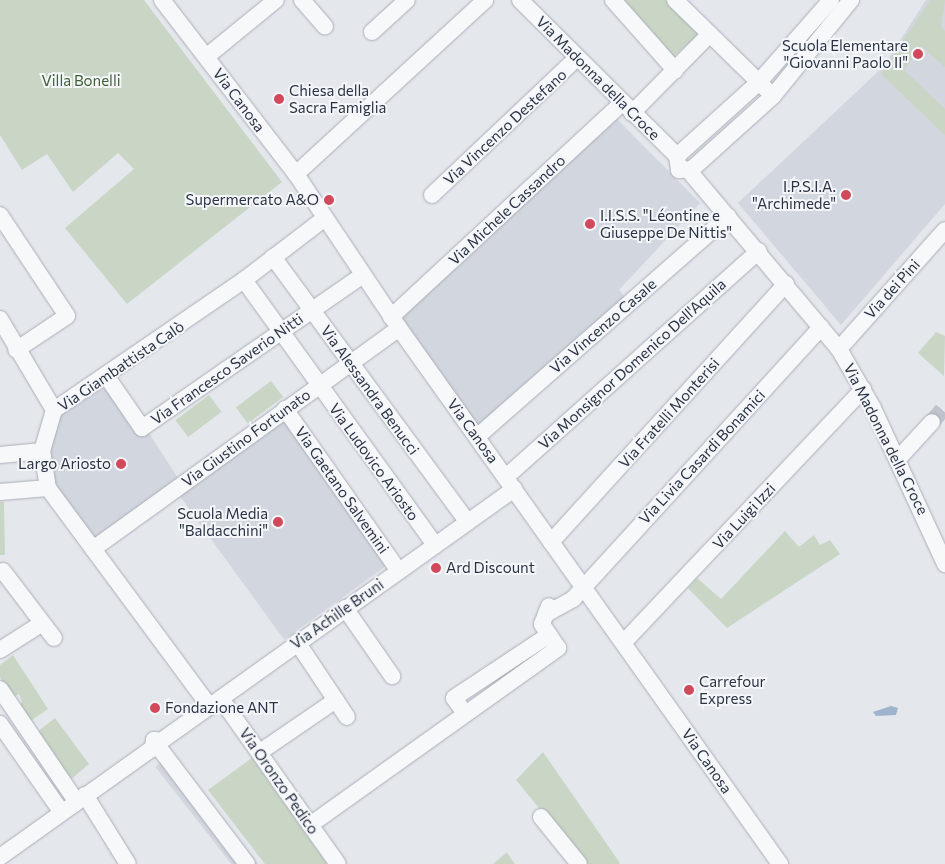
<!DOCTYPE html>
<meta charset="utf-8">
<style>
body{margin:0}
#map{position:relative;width:945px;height:864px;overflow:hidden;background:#e4e7ec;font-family:Commissioner,sans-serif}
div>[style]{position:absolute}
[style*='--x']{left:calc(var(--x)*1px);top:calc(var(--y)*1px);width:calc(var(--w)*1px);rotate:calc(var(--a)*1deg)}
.built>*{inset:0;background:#d2d6de;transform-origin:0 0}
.green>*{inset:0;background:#c9d6c5;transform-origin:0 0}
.water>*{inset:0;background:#9fb4cc}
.minor-tunnel>*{height:16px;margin-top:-8px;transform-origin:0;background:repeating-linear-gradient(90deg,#bfc3cb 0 16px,transparent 0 24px)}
.roads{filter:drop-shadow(0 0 1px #a9aeb7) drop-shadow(0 0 1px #a9aeb7)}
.minor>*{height:16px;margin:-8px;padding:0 8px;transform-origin:8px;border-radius:8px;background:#f7f8fa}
.dots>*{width:14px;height:14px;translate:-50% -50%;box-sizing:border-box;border:2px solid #f4f6f9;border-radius:50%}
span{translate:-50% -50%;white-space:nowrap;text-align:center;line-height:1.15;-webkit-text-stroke:4px #f4f6f9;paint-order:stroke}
.poi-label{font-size:15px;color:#2b3445}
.right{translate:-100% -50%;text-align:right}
.left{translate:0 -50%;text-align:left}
.street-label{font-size:15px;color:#2b3445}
.park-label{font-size:15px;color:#3f6138}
</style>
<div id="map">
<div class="built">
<i style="clip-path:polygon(926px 0,945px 0,945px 204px,841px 325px,738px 203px,883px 67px)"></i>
<i style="clip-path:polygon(617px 119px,700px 203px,619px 290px,626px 298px,578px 336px,577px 343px,480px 429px,398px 318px)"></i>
<i style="clip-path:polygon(107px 368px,185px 489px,95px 556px,46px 491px,46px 430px)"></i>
<i style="left:284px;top:420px;width:178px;height:129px;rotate:54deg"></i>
<i style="left:172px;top:754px;width:140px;height:21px;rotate:52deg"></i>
</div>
<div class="green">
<i style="clip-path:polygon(0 0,144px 0,282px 182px,127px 304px,65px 228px,134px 169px,118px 153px,73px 192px,47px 154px,22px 170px,0 135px)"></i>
<i style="clip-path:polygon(624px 0,666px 0,699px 34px,673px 57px)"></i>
<i style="clip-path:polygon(930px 0,945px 0,941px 27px,945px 31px,945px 67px,921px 46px,904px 70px,945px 109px,945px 135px,881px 74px)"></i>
<i style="clip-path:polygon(936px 332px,945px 336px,944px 376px,918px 353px)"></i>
<i style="left:271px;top:381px;width:20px;height:44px;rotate:53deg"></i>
<i style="left:209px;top:395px;width:21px;height:42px;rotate:53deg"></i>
<i style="clip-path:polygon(0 502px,4px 502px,5px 555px,0 555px)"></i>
<i style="clip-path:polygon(785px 531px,799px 547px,814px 535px,820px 545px,830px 540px,840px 554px,727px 628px,688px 588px,697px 578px,721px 599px)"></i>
<i style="left:532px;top:650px;width:8px;height:82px;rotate:50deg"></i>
<i style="clip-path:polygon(13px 655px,48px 709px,29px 722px,18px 706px,22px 702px,19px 694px,12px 698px,0 677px,0 665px)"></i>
<i style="clip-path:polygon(55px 718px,89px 764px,69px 781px,37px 732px)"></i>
<i style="clip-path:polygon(543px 752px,620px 863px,619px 864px,585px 864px,516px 780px)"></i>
<i style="clip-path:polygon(252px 758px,321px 855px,327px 864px,265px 864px,208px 790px)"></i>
<i style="clip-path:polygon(507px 853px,515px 864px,493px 864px,506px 853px)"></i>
</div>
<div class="water">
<i style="clip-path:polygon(891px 706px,898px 708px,896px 715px,876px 716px,873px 712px)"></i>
</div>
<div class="minor-tunnel">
<i style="--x:932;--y:422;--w:16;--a:-50"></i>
</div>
<div class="roads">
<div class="minor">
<i style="--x:162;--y:0;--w:220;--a:52.4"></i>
<i style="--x:296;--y:174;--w:185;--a:56.2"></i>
<i style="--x:399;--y:328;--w:658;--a:54.59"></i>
<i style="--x:302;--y:0;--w:35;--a:49"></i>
<i style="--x:520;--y:0;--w:221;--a:44.8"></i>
<i style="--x:613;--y:0;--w:94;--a:48.5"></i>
<i style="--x:675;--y:0;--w:127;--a:44.4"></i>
<i style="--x:831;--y:0;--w:111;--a:131.3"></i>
<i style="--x:758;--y:83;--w:109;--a:138"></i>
<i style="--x:677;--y:156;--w:14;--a:82"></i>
<i style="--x:679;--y:170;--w:13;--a:-4"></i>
<i style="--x:692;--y:169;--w:109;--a:-42"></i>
<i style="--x:773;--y:96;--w:124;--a:-50.9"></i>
<i style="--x:372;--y:32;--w:47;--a:-42.4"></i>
<i style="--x:206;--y:57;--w:90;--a:-39.2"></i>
<i style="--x:632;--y:113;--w:110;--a:-45.4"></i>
<i style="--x:689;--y:171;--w:233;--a:49.9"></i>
<i style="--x:839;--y:349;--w:68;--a:60"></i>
<i style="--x:873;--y:408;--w:172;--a:65.2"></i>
<i style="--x:296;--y:174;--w:257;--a:-42.6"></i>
<i style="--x:432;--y:195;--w:199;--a:-43.4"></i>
<i style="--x:0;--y:215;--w:121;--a:56.4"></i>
<i style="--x:67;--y:316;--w:61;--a:146.3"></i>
<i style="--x:273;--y:257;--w:329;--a:53.7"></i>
<i style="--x:244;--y:280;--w:327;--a:54.2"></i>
<i style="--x:391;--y:317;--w:315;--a:-42.8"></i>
<i style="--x:0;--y:319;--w:106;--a:59.3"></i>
<i style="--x:839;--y:349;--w:159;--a:-48.3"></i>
<i style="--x:107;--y:377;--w:62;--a:55.5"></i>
<i style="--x:142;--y:428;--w:269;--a:-34.7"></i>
<i style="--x:285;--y:409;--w:198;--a:54.9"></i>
<i style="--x:478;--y:436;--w:333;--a:-41.3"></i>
<i style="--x:0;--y:455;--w:42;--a:-5.4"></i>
<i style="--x:898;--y:459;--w:50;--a:-47.4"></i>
<i style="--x:506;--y:477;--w:339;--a:-41.8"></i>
<i style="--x:0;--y:492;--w:48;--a:-4.8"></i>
<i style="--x:551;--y:542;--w:349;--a:-47.7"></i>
<i style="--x:93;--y:549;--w:377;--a:-35.8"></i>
<i style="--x:3;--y:571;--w:84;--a:52.7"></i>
<i style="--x:345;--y:608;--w:83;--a:55.3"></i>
<i style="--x:546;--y:614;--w:31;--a:-29"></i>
<i style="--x:573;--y:599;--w:368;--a:-47.6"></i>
<i style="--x:297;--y:642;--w:90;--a:56.3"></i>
<i style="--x:624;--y:642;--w:348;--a:-46.6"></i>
<i style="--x:0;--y:650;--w:49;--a:-32.4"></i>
<i style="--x:0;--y:689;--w:135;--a:55.8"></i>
<i style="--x:221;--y:699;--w:202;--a:54.7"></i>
<i style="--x:210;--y:707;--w:272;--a:-126.5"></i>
<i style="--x:48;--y:488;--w:37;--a:-99"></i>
<i style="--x:42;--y:451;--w:43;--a:-73.7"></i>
<i style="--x:54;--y:410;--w:230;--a:-34.4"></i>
<i style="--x:244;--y:280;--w:102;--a:-37.4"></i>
<i style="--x:464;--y:712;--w:17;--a:-126"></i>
<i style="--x:454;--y:698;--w:114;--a:-33.6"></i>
<i style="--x:0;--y:724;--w:106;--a:55"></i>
<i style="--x:153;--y:748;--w:8;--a:-83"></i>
<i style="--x:154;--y:740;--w:7;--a:8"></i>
<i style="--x:161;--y:741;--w:434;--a:-35.5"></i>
<i style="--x:160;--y:749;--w:144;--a:52.9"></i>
<i style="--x:260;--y:752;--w:92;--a:-34.4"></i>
<i style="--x:85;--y:795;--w:81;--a:58.1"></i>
<i style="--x:541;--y:817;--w:60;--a:51"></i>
<i style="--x:310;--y:825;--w:305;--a:-35.5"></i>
<i style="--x:558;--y:648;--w:29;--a:-124"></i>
<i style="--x:542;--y:624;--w:19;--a:-69"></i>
<i style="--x:0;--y:857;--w:188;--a:-35.5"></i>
<i style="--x:153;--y:748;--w:7;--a:8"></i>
</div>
</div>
<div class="dots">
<i style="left:918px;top:54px;background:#d1495b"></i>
<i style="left:279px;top:99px;background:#d1495b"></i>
<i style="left:846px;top:195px;background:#d1495b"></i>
<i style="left:329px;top:200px;background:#d1495b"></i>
<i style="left:590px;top:224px;background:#d1495b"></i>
<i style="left:121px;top:464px;background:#d1495b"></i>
<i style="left:278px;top:522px;background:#d1495b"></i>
<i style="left:436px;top:568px;background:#d1495b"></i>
<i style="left:689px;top:690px;background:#d1495b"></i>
<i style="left:155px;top:708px;background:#d1495b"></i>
</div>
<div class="poi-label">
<span class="right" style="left:908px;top:54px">Scuola Elementare<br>"Giovanni Paolo II"</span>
<span class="left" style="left:289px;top:99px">Chiesa della<br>Sacra Famiglia</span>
<span class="right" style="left:836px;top:195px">I.P.S.I.A.<br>"Archimede"</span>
<span class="right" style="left:319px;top:200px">Supermercato A&amp;O</span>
<span class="left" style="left:600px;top:224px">I.I.S.S. "Léontine e<br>Giuseppe De Nittis"</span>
<span class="right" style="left:111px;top:464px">Largo Ariosto</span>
<span class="right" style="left:268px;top:522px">Scuola Media<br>"Baldacchini"</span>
<span class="left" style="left:446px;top:568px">Ard Discount</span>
<span class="left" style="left:699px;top:690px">Carrefour<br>Express</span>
<span class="left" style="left:165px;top:708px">Fondazione ANT</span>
</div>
<div class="street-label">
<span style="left:598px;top:78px;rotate:45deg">Via Madonna della Croce</span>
<span style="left:239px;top:100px;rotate:53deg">Via Canosa</span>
<span style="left:505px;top:127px;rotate:-43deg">Via Vincenzo Destefano</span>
<span style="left:507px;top:210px;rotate:-43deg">Via Michele Cassandro</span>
<span style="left:892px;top:289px;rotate:-48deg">Via dei Pini</span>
<span style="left:603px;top:326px;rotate:-41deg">Via Vincenzo Casale</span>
<span style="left:632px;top:364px;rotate:-42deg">Via Monsignor Domenico Dell'Aquila</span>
<span style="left:121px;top:366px;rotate:-34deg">Via Giambattista Calò</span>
<span style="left:227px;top:369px;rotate:-35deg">Via Francesco Saverio Nitti</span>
<span style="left:370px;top:390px;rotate:54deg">Via Alessandra Benucci</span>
<span style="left:669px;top:413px;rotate:-48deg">Via Fratelli Monterisi</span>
<span style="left:473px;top:431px;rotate:54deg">Via Canosa</span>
<span style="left:246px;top:438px;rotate:-36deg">Via Giustino Fortunato</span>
<span style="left:886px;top:439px;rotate:63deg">Via Madonna della Croce</span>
<span style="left:702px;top:457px;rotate:-47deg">Via Livia Casardi Bonamici</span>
<span style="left:374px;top:462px;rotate:54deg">Via Ludovico Ariosto</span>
<span style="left:342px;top:490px;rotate:55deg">Via Gaetano Salvemini</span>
<span style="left:744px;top:516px;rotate:-47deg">Via Luigi Izzi</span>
<span style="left:337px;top:614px;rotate:-35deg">Via Achille Bruni</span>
<span style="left:707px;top:761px;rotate:55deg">Via Canosa</span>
<span style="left:279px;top:781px;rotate:55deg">Via Oronzo Pedico</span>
</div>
<div class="park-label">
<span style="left:81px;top:81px">Villa Bonelli</span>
</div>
</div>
